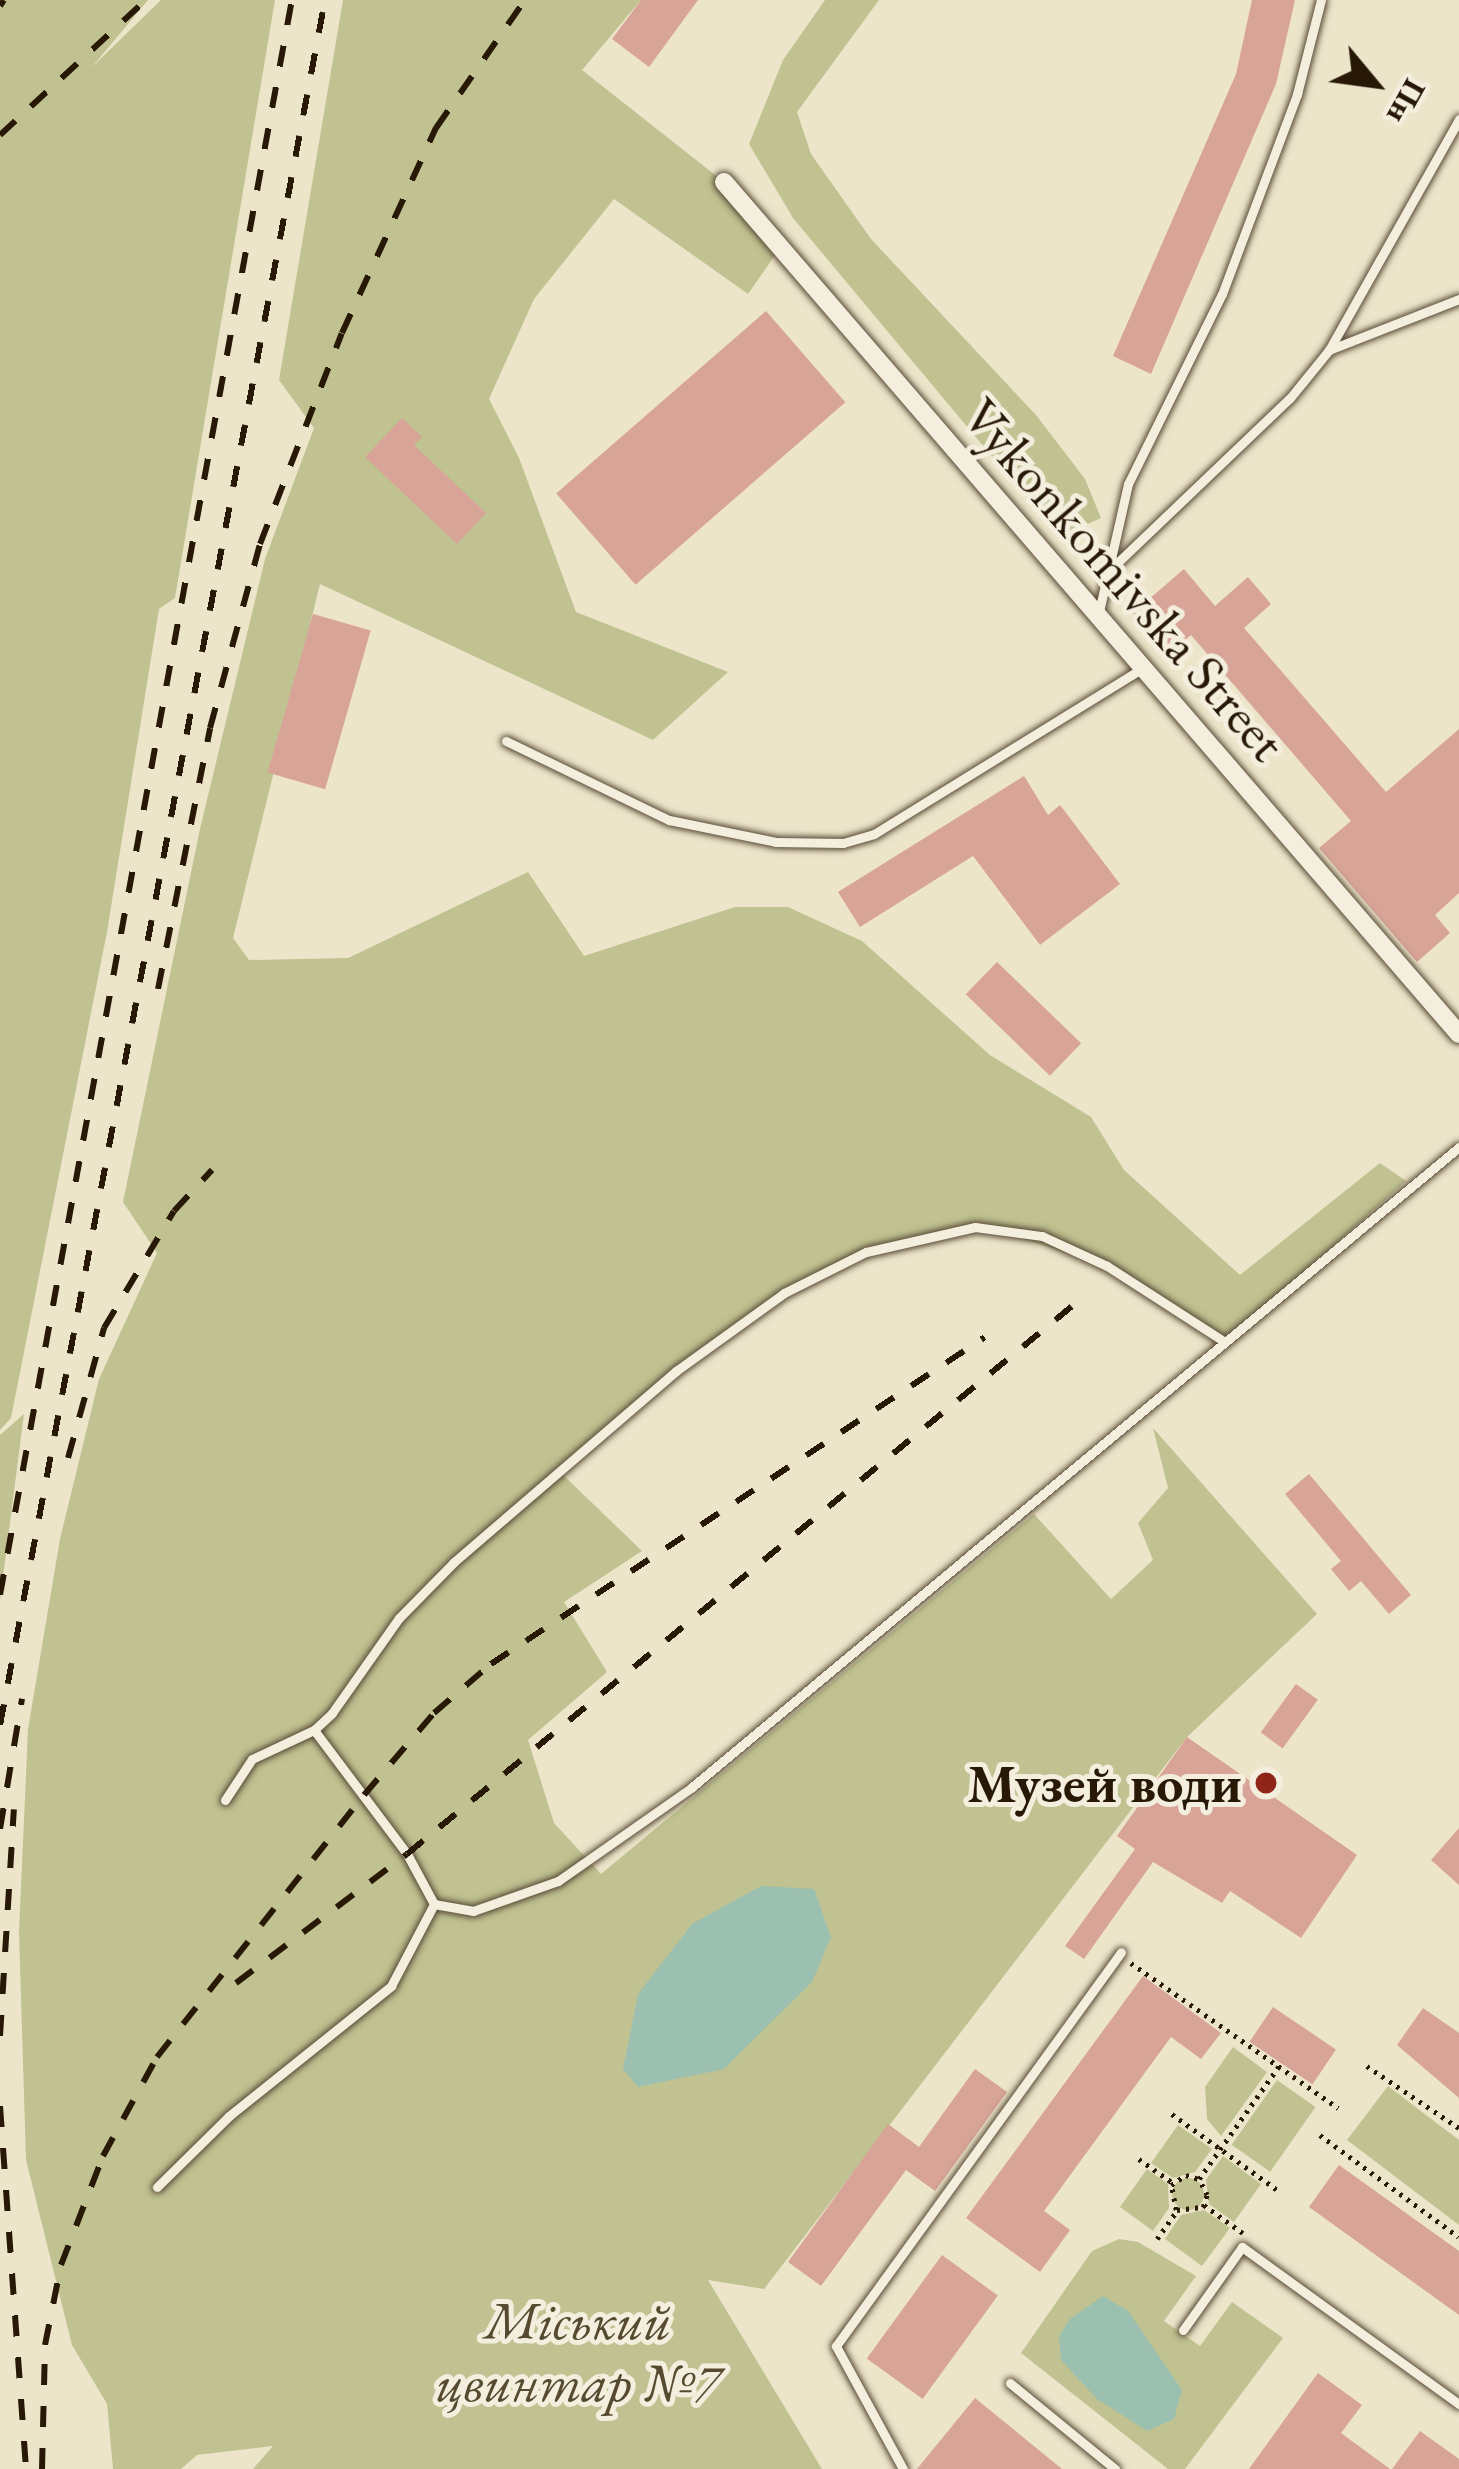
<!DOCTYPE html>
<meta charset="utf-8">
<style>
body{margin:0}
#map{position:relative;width:1459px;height:2469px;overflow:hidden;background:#ede5ca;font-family:"EB Garamond",serif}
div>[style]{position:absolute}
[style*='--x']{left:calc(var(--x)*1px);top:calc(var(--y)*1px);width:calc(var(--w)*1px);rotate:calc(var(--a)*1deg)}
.green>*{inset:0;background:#c0c291;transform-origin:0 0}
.round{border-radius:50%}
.water>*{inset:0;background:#9bc0b0}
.building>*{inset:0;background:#d8a497;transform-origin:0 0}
.path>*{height:4.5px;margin-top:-2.25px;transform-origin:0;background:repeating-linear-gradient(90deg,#281806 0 3px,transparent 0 9px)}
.roads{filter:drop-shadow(0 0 3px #594b37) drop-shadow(0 0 3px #594b37)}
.lane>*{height:9px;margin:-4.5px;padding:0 4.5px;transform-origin:4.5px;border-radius:4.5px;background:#f3eedd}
.street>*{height:18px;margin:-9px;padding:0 9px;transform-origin:9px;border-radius:9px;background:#f3eedd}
.rail>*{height:6px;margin-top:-3px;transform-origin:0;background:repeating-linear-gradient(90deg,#281806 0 21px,transparent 0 42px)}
.dots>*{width:33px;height:33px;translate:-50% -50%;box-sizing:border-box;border:6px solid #f3eedd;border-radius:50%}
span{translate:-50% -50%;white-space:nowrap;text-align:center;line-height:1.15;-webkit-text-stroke:10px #f3eedd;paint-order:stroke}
.street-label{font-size:54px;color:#281806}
.poi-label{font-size:54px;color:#281806;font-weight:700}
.right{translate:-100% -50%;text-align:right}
.park-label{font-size:54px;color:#564b30;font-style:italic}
.north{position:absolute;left:1315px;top:24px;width:120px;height:120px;-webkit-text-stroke:9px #f3eedd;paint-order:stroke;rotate:119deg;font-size:33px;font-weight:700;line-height:48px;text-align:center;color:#281806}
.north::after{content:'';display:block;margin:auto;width:42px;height:54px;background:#281806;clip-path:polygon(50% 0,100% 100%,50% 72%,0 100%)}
</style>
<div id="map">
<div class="green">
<i style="clip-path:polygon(0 0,148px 0,92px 67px,161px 0,275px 0,175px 598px,159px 609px,107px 932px,11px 1418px,0 1430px)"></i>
<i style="clip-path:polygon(343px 0,641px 0,582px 70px,724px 182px,780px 248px,748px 294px,614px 199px,534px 299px,489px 399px,519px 458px,576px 612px,728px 672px,653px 740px,320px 584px,233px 938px,249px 960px,348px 958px,528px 872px,584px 956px,735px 907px,788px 907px,862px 941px,990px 1055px,1091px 1117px,1124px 1170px,1240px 1275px,1380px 1163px,1406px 1181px,1225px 1342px,1107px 1266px,995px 1230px,927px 1234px,824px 1272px,731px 1329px,559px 1471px,642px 1551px,564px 1602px,607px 1672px,528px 1740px,554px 1823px,601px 1874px,1034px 1514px,1111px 1599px,1153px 1560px,1138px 1523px,1168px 1488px,1153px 1428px,1317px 1614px,1187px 1737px,764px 2289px,708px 2280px,822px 2469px,253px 2469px,273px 2446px,197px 2455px,181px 2469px,113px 2469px,107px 2404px,72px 2345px,26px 2160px,19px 1932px,28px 1729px,60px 1539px,99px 1379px,157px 1253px,123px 1202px,200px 829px,265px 559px,314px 428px,279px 380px)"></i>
<i style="clip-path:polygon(825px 0,879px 0,797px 112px,811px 154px,871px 239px,1036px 415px,1085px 479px,1101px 518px,1059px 537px,793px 218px,749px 144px,783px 60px)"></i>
<i style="clip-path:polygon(24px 1414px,0 1600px,0 1435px)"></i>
<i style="clip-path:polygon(1233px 2047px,1267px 2072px,1221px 2136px,1207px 2119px,1205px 2087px)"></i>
<i style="left:1277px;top:2080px;width:47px;height:79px;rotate:35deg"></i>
<i style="clip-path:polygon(1388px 2086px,1459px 2140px,1459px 2225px,1347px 2140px)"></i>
<i style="clip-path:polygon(1178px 2125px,1212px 2149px,1195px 2172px,1173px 2178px,1151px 2163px)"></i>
<i style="clip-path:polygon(1223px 2156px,1261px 2184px,1234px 2222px,1209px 2204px,1206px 2180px)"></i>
<i style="clip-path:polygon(1147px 2169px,1168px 2184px,1169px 2208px,1153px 2231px,1120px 2207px)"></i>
<i class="round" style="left:1172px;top:2178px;width:32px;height:32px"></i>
<i style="clip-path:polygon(1204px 2210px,1230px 2228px,1202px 2266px,1165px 2239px,1181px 2215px)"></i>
<i style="clip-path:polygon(1119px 2239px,1138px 2242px,1196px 2276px,1164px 2321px,1200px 2346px,1232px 2302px,1283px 2338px,1185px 2469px,1168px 2469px,1021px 2353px,1092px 2251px)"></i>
</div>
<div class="water">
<i style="clip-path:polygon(761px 1886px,814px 1889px,831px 1937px,812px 1982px,724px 2069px,638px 2087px,623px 2069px,638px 1994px,692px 1924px)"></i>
<i style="clip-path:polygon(1103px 2296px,1128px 2311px,1182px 2390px,1174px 2419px,1147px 2431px,1097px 2399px,1061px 2360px,1059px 2336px,1070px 2319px)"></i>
</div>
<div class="building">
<i style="clip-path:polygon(641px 0,698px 0,649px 67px,612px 39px)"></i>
<i style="clip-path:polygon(1252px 0,1295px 0,1276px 84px,1151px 374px,1113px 356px,1236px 74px)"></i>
<i style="left:766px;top:311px;width:121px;height:278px;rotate:49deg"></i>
<i style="clip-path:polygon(402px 418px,422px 437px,414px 445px,486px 513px,457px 544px,365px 457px)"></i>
<i style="clip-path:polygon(1184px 569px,1215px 606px,1248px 577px,1271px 604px,1244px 628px,1386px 792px,1459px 729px,1459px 893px,1435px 915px,1450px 933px,1417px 962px,1319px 848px,1351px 821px,1191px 635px,1169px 655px,1133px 613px)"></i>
<i style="left:313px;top:614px;width:60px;height:165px;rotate:16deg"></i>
<i style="clip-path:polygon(1024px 776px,1048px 815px,1060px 805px,1120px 884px,1040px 945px,973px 856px,860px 927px,838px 892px)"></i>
<i style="left:997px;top:962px;width:117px;height:45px;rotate:44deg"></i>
<i style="clip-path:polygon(1309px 1474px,1411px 1595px,1389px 1614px,1361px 1581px,1349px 1591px,1331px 1569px,1341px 1561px,1285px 1494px)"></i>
<i style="left:1296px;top:1684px;width:27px;height:60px;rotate:36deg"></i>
<i style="clip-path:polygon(1187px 1737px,1357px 1855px,1301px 1938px,1230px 1891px,1222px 1903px,1153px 1862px,1084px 1959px,1065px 1946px,1135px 1849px,1117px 1836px)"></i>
<i style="clip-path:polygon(1459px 1828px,1459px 1885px,1431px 1860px)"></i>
<i style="clip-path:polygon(1143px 1976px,1221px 2033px,1201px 2059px,1171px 2037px,1044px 2211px,1070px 2230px,1040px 2272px,966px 2218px)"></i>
<i style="left:1273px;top:2007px;width:76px;height:42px;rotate:34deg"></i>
<i style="clip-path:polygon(1423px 2008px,1459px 2033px,1459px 2098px,1397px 2045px)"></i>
<i style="clip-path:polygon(975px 2069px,1007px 2092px,935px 2191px,906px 2170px,821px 2286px,788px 2262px,888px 2124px,919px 2147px)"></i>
<i style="clip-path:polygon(1339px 2165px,1459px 2251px,1459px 2315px,1309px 2207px)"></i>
<i style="left:942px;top:2255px;width:69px;height:128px;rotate:36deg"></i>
<i style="clip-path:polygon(1318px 2373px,1362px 2405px,1341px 2433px,1390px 2469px,1249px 2469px)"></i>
<i style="clip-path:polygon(975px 2398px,1062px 2469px,917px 2469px)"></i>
<i style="clip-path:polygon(1420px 2431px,1459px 2459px,1459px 2469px,1392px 2469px)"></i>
</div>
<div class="path">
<i style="--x:1131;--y:1963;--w:253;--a:35"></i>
<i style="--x:1367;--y:2066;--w:111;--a:34"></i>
<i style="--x:1172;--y:2114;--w:133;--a:35.8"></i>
<i style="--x:1320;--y:2135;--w:172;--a:36.3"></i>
<i style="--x:1139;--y:2159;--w:42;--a:35.2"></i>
<i style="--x:1199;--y:2179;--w:142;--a:-54.7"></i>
<i style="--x:1204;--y:2205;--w:48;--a:35.7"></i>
<i style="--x:1176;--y:2210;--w:25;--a:-101"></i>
<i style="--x:1171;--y:2185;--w:18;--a:-34"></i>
<i style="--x:1186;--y:2175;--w:14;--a:17"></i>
<i style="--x:1177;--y:2210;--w:26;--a:-7"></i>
<i style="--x:1203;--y:2207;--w:13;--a:-72"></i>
<i style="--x:1207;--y:2195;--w:18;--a:-117"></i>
<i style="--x:1157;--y:2239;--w:35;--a:-55"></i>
</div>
<div class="roads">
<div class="lane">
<i style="--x:1329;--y:350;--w:140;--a:-21.4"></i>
<i style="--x:1116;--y:564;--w:240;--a:-43.7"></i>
<i style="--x:1290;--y:398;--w:62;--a:-50.9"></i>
<i style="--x:1329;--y:350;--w:265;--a:-60.6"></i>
<i style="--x:1098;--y:616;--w:135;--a:-77.2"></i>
<i style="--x:1128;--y:484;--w:212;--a:-63.7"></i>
<i style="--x:1222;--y:294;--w:214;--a:-69.4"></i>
<i style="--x:1297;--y:94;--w:97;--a:-75.7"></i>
<i style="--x:506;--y:741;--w:181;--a:25.9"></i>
<i style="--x:669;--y:820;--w:109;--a:11.6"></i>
<i style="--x:776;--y:842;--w:67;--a:0.9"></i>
<i style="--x:843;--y:843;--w:32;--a:-16"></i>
<i style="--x:874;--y:834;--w:316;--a:-31.7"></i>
<i style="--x:314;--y:1730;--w:155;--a:53.1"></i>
<i style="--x:407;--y:1854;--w:57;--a:61.6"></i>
<i style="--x:225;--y:1800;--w:49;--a:-56.6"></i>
<i style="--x:252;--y:1759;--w:68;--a:-25.1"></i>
<i style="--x:314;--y:1730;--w:25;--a:-43"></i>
<i style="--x:332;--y:1713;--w:116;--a:-54.8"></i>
<i style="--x:399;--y:1618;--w:78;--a:-45.5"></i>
<i style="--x:454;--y:1562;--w:293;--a:-40.7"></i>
<i style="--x:676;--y:1371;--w:133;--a:-35.8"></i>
<i style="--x:784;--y:1293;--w:92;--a:-26.6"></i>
<i style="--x:866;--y:1252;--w:112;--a:-12.9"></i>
<i style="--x:975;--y:1227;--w:68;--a:7.7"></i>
<i style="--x:1042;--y:1236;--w:72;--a:24.8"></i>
<i style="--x:1107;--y:1266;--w:140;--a:32.8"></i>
<i style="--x:157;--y:2187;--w:101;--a:-44.6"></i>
<i style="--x:229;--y:2116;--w:208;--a:-38.7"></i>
<i style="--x:391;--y:1986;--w:93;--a:-62.3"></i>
<i style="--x:434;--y:1904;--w:40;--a:10"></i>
<i style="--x:473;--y:1911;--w:90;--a:-19.4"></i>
<i style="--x:558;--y:1881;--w:164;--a:-35"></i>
<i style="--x:692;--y:1787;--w:999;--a:-39.84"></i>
<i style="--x:1183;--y:2330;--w:102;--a:-54.6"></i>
<i style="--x:1242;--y:2247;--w:268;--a:35.9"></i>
<i style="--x:1010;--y:2383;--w:136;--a:39.3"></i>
<i style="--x:903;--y:2469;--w:140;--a:-118.6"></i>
<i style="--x:836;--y:2346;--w:486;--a:-54.1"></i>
</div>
<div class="street">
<i style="--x:724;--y:182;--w:1125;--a:49.22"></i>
</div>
</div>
<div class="rail">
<i style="--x:0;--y:6;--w:7;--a:-56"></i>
<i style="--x:0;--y:135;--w:199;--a:-42.8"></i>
<i style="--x:158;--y:989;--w:266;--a:-78.7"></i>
<i style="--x:210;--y:728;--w:191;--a:-74.8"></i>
<i style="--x:260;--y:544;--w:226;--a:-68.8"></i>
<i style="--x:342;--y:333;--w:226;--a:-65.4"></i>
<i style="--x:436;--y:128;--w:156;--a:-55.2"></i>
<i style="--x:68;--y:1458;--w:135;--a:-74.5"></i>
<i style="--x:104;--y:1328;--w:136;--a:-59.1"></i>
<i style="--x:174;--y:1211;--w:56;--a:-47.2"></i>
<i style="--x:0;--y:1595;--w:1622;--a:-79.63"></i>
<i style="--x:0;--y:1725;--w:1755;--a:-79.33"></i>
<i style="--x:0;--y:1829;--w:132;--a:-80.4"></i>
<i style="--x:236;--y:1983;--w:214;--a:-37"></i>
<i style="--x:407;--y:1854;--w:868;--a:-39.48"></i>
<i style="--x:0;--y:2036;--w:227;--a:-86.5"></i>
<i style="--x:0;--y:2106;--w:364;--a:85.9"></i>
<i style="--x:42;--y:2469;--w:124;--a:-88.6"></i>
<i style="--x:45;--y:2345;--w:82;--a:-78.7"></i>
<i style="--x:61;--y:2265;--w:117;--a:-68.9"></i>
<i style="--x:103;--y:2156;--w:113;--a:-61.4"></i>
<i style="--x:157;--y:2057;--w:334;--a:-51.7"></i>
<i style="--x:364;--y:1795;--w:108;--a:-49.5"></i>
<i style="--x:434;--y:1713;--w:75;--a:-40.7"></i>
<i style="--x:491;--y:1664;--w:592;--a:-33.5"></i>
</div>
<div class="dots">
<i style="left:1266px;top:1783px;background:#8f2418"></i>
</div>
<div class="street-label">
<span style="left:1125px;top:579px;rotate:49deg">Vykonkomivska Street</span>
</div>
<div class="poi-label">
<span class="right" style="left:1242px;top:1783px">Музей води</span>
</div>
<div class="park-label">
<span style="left:578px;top:2351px">Міський<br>цвинтар №7</span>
</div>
<div class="north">Пн</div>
</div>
